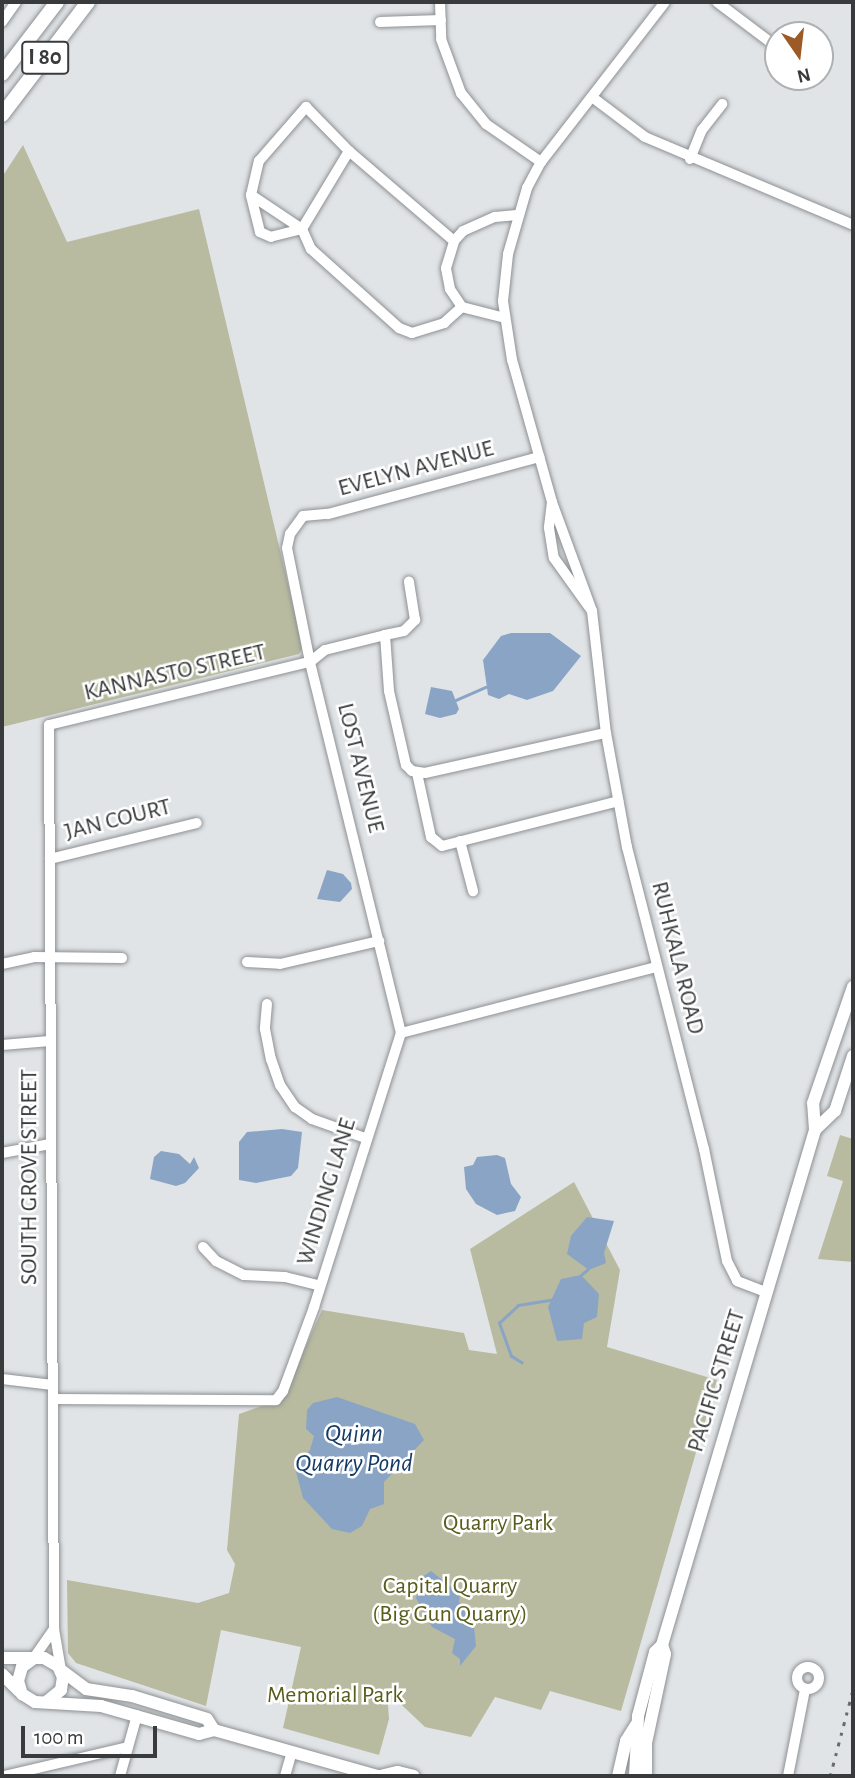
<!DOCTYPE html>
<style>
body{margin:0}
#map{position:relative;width:855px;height:1778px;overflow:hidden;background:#e1e4e7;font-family:"Alegreya Sans",sans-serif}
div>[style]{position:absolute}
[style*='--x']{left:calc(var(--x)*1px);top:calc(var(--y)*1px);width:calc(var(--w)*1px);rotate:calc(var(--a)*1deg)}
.green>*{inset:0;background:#b8bba0}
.water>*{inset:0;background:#8aa4c5}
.stream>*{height:2.5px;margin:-1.25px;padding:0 1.25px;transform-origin:1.25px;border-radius:1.25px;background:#8aa4c5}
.roads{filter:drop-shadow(0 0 2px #8e9193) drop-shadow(0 0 2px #8e9193)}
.minor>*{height:10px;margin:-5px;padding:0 5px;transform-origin:5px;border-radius:5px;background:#fff}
.minor>.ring{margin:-5px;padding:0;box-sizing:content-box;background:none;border:10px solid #fff;border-radius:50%}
.major>*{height:12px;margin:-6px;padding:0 6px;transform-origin:6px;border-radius:6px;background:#fff}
.highway>*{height:14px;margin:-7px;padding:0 7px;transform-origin:7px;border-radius:7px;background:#fff}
.rail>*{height:2.5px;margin-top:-1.25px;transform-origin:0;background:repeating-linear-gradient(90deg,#686b6c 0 3.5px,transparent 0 10.5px)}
span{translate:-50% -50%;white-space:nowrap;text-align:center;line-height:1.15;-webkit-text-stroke:5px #fff;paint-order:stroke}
.shield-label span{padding:2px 5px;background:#fff;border:2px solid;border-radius:5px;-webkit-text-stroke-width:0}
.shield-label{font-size:23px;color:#383a3b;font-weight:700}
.street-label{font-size:24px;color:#383a3b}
.park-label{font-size:24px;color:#595c1b}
.water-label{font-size:26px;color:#143b65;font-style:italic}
.frame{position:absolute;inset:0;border:4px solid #383a3b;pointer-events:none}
.north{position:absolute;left:764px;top:21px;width:70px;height:70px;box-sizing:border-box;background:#fff;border:2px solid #afb0b1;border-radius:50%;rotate:166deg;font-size:19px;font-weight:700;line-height:28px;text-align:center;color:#383a3b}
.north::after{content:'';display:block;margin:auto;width:24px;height:32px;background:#9b5a26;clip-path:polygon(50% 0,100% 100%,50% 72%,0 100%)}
.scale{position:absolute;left:21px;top:1726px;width:136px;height:32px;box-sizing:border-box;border:4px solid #383a3b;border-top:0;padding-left:9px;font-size:21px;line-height:24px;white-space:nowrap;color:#383a3b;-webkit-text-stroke:5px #fff;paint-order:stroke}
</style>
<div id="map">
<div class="green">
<i style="clip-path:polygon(23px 145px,67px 242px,199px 209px,303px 647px,299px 654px,2px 727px,2px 177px)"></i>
<i style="clip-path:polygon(840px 1135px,853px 1139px,853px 1262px,818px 1259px,843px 1181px,827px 1176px)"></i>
<i style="clip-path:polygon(574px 1182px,620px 1270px,607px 1347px,717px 1380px,621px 1711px,550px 1691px,541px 1710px,495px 1697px,471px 1737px,425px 1727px,387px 1691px,389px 1719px,379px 1755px,283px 1728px,301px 1647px,221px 1630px,206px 1706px,76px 1663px,68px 1653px,67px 1580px,198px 1603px,229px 1593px,235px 1564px,227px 1550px,239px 1414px,282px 1399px,322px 1310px,464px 1333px,469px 1350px,497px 1354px,470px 1249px)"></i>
</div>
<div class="water">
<i style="clip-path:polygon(511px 633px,550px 633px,581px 656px,553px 691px,527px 700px,509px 694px,499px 699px,488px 695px,483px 660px,501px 636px)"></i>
<i style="clip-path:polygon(431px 687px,452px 691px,459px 709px,456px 714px,440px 718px,425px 714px)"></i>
<i style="clip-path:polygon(327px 870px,343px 874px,351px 883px,352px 889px,340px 902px,317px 899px)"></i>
<i style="clip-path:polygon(282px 1129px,302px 1132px,298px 1168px,291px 1176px,256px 1183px,239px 1180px,239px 1142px,247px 1132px)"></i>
<i style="clip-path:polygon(161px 1151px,179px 1154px,190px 1164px,194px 1157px,199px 1168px,185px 1183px,176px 1186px,150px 1179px,154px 1157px)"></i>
<i style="clip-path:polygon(497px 1155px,505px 1158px,511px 1184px,521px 1197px,515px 1211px,497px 1215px,476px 1204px,466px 1189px,464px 1167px,473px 1165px,477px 1157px)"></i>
<i style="clip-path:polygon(587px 1217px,614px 1221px,604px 1253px,606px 1263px,589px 1270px,567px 1254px,571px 1236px)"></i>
<i style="clip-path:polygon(581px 1275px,599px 1294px,597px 1317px,584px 1323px,582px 1339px,557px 1341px,548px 1307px,561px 1279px)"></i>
<i style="clip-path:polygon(337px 1397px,415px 1424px,424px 1440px,384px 1482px,384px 1504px,370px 1509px,362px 1526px,350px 1533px,332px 1529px,303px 1498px,295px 1468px,310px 1450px,314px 1436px,306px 1429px,307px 1410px,313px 1403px)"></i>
<i style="clip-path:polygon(431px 1571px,460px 1594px,459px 1602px,474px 1627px,476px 1646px,460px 1666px,460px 1659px,452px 1653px,455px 1639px,432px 1627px,416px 1598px,422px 1577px)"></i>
</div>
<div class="stream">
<i style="--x:456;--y:700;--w:32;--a:-24"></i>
<i style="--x:581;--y:1275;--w:8;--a:-40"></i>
<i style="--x:522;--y:1363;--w:13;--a:-148"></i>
<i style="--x:511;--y:1356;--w:35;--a:-110"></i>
<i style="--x:499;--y:1323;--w:26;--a:-43"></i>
<i style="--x:518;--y:1305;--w:33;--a:-9"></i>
</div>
<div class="roads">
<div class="minor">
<i style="--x:440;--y:2;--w:37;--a:88"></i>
<i style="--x:441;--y:39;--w:58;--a:69.7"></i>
<i style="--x:461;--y:93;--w:40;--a:51"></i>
<i style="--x:486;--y:124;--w:67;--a:34.6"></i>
<i style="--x:717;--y:2;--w:66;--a:37"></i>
<i style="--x:2;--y:22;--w:24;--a:-55"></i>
<i style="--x:380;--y:22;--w:61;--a:-1.9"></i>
<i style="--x:592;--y:97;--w:66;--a:37"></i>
<i style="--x:645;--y:137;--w:226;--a:22.9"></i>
<i style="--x:690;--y:159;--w:31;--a:-68"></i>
<i style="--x:702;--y:130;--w:33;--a:-52"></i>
<i style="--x:251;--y:195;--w:61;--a:33.7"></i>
<i style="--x:302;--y:229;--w:32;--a:166"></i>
<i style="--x:271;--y:237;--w:12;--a:-156"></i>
<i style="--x:260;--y:232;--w:38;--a:-104"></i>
<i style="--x:251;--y:195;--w:35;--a:-77"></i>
<i style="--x:259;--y:161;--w:72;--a:-49"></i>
<i style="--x:306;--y:107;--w:62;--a:45.7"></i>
<i style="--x:454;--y:241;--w:138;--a:-139.4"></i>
<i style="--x:349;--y:151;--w:91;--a:121.1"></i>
<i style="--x:302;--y:229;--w:22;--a:66"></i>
<i style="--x:311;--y:249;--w:118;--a:41.9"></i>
<i style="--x:399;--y:328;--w:14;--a:21"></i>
<i style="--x:412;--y:333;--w:34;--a:-17"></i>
<i style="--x:444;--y:323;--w:24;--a:-42"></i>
<i style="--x:505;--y:318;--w:44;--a:-165.7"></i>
<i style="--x:462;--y:307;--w:22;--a:-124"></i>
<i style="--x:450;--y:289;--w:21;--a:-101"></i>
<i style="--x:446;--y:268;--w:28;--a:-73"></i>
<i style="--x:454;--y:241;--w:13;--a:-48"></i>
<i style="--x:463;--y:231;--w:35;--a:-24"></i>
<i style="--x:495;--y:217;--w:22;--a:-5"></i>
<i style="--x:552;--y:502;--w:26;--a:97"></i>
<i style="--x:549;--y:528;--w:30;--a:81"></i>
<i style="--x:554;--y:558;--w:65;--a:54.4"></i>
<i style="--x:592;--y:611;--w:116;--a:-110.2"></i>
<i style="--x:552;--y:502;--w:148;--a:-105.7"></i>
<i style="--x:512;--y:360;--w:60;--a:-98.7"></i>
<i style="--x:503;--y:301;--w:47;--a:-83.9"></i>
<i style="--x:508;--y:254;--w:69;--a:-73.9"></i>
<i style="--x:527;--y:188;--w:30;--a:-62"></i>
<i style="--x:541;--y:162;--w:202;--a:-52.2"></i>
<i style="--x:592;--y:611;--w:123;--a:83.5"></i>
<i style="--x:606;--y:733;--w:116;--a:79.6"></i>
<i style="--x:627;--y:847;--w:312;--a:75.7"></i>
<i style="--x:704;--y:1149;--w:114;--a:78.4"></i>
<i style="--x:727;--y:1261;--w:22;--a:63"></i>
<i style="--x:737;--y:1281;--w:31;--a:21"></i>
<i style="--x:385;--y:635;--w:19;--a:-12"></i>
<i style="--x:404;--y:631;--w:16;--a:-45"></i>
<i style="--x:415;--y:620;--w:39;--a:-99"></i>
<i style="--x:417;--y:773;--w:66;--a:77.7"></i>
<i style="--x:431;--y:837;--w:14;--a:39"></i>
<i style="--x:442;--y:846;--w:182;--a:-14.3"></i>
<i style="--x:460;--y:841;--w:52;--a:75.4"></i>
<i style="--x:50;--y:859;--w:151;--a:-13.8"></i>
<i style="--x:247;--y:962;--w:33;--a:3"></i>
<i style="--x:280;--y:964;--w:102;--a:-13.1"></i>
<i style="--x:2;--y:964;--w:33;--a:-12"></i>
<i style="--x:34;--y:957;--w:88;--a:0.7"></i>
<i style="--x:267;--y:1004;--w:25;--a:95"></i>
<i style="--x:265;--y:1029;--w:31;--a:79"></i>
<i style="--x:271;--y:1059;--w:28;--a:71"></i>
<i style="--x:280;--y:1085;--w:27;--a:56"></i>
<i style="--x:295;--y:1107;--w:21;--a:35"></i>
<i style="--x:312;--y:1119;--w:56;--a:19.7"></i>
<i style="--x:401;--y:1033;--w:382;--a:-103.8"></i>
<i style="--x:310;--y:662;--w:116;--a:-101.4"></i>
<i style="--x:287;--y:548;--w:14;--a:-78"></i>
<i style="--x:290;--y:534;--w:22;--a:-54"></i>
<i style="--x:303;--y:516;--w:25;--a:-5"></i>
<i style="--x:328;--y:514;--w:219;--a:-15.1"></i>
<i style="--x:2;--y:1045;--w:48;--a:-4.8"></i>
<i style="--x:2;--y:1153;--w:49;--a:-10.6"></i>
<i style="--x:203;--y:1247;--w:19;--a:47"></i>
<i style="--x:216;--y:1261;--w:31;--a:27"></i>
<i style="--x:244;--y:1275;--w:41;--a:2.8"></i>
<i style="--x:285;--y:1277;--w:36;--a:14"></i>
<i style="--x:2;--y:1379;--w:51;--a:6.7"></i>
<i style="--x:53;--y:1399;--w:223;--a:0.3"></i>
<i style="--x:276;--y:1400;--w:11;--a:-52"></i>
<i style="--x:283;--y:1391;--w:90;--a:-69.7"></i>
<i style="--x:314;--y:1307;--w:287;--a:-72.4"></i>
<i style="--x:401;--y:1033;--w:264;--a:-14.5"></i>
<i style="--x:33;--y:1659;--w:37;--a:-55"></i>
<i class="ring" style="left:797px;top:1667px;width:12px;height:12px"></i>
<i style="--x:61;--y:1670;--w:42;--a:-99.7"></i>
<i style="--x:54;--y:1629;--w:904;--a:-90.32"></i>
<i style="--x:49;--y:725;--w:268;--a:-13.6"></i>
<i style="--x:310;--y:662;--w:19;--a:-39"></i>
<i style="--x:325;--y:650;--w:62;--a:-14"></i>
<i style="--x:385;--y:635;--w:56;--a:85.9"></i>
<i style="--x:389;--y:691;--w:76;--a:77.1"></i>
<i style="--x:406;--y:765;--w:8;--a:45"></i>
<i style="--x:412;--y:771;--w:13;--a:9"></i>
<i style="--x:425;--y:773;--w:185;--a:-12.5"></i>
<i style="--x:4;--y:1776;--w:127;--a:-13.2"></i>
<i style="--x:120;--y:1776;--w:63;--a:-74.4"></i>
<i style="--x:285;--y:1776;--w:25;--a:-74"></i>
<i style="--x:788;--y:1776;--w:89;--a:-78.9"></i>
</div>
<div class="major">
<i style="--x:815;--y:1130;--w:28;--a:-44"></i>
<i style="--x:835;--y:1111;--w:58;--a:-71.9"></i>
<i style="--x:2;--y:1658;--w:42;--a:0"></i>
<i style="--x:44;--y:1658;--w:16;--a:30"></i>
<i style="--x:58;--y:1666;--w:12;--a:66"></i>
<i style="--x:63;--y:1677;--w:13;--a:99"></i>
<i style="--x:61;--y:1690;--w:19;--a:141"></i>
<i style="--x:33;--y:1659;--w:14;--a:144"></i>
<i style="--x:22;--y:1667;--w:15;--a:106"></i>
<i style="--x:18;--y:1681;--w:14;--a:73"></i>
<i style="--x:22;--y:1694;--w:15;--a:32"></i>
<i style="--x:35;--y:1702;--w:66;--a:3.5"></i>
<i style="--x:101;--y:1706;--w:102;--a:15.9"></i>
<i style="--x:199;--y:1734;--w:16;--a:-15"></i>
<i style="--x:214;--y:1730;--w:170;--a:15.7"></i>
<i style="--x:61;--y:1670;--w:31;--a:37"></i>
<i style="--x:86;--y:1689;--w:47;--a:8.7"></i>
<i style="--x:132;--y:1696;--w:78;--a:17"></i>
<i style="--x:207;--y:1719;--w:13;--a:58"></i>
<i style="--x:2;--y:1674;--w:24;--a:45"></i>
<i style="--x:380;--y:1776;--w:18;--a:-13"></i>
<i style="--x:398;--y:1772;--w:16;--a:14"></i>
<i style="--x:618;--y:1776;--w:36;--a:-77"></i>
<i style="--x:626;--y:1741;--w:19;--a:-58"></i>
<i style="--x:635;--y:1776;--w:60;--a:-87.1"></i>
<i style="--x:638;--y:1716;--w:66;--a:-75.1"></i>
<i style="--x:655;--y:1652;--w:10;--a:-45"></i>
<i style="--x:662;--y:1645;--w:537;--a:-73.45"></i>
<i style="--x:815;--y:1130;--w:27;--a:-94"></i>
<i style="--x:813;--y:1103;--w:123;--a:-71"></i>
<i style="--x:646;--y:1776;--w:33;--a:-90"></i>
<i style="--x:646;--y:1743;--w:91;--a:-77.9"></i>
<i style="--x:665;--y:1654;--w:9;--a:-108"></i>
</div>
<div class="highway">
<i style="--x:2;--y:74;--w:91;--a:-52.6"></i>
<i style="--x:2;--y:115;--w:142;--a:-52.7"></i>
</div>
</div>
<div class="rail">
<i style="--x:830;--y:1776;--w:90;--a:-75.2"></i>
</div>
<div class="shield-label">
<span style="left:45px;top:58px">I 80</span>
</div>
<div class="street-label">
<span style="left:416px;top:469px;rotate:-15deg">EVELYN AVENUE</span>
<span style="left:175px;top:673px;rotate:-13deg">KANNASTO STREET</span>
<span style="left:360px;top:768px;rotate:76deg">LOST AVENUE</span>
<span style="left:118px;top:820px;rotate:-14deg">JAN COURT</span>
<span style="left:677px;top:958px;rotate:76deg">RUHKALA ROAD</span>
<span style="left:30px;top:1177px;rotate:-90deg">SOUTH GROVE STREET</span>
<span style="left:327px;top:1192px;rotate:-73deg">WINDING LANE</span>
<span style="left:717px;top:1381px;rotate:-73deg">PACIFIC STREET</span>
</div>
<div class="park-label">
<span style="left:498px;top:1524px">Quarry Park</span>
<span style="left:450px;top:1601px">Capital Quarry<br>(Big Gun Quarry)</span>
<span style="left:335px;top:1696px">Memorial Park</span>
</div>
<div class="water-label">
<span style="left:354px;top:1449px">Quinn<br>Quarry Pond</span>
</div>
<div class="frame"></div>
<div class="north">N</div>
<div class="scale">100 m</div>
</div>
